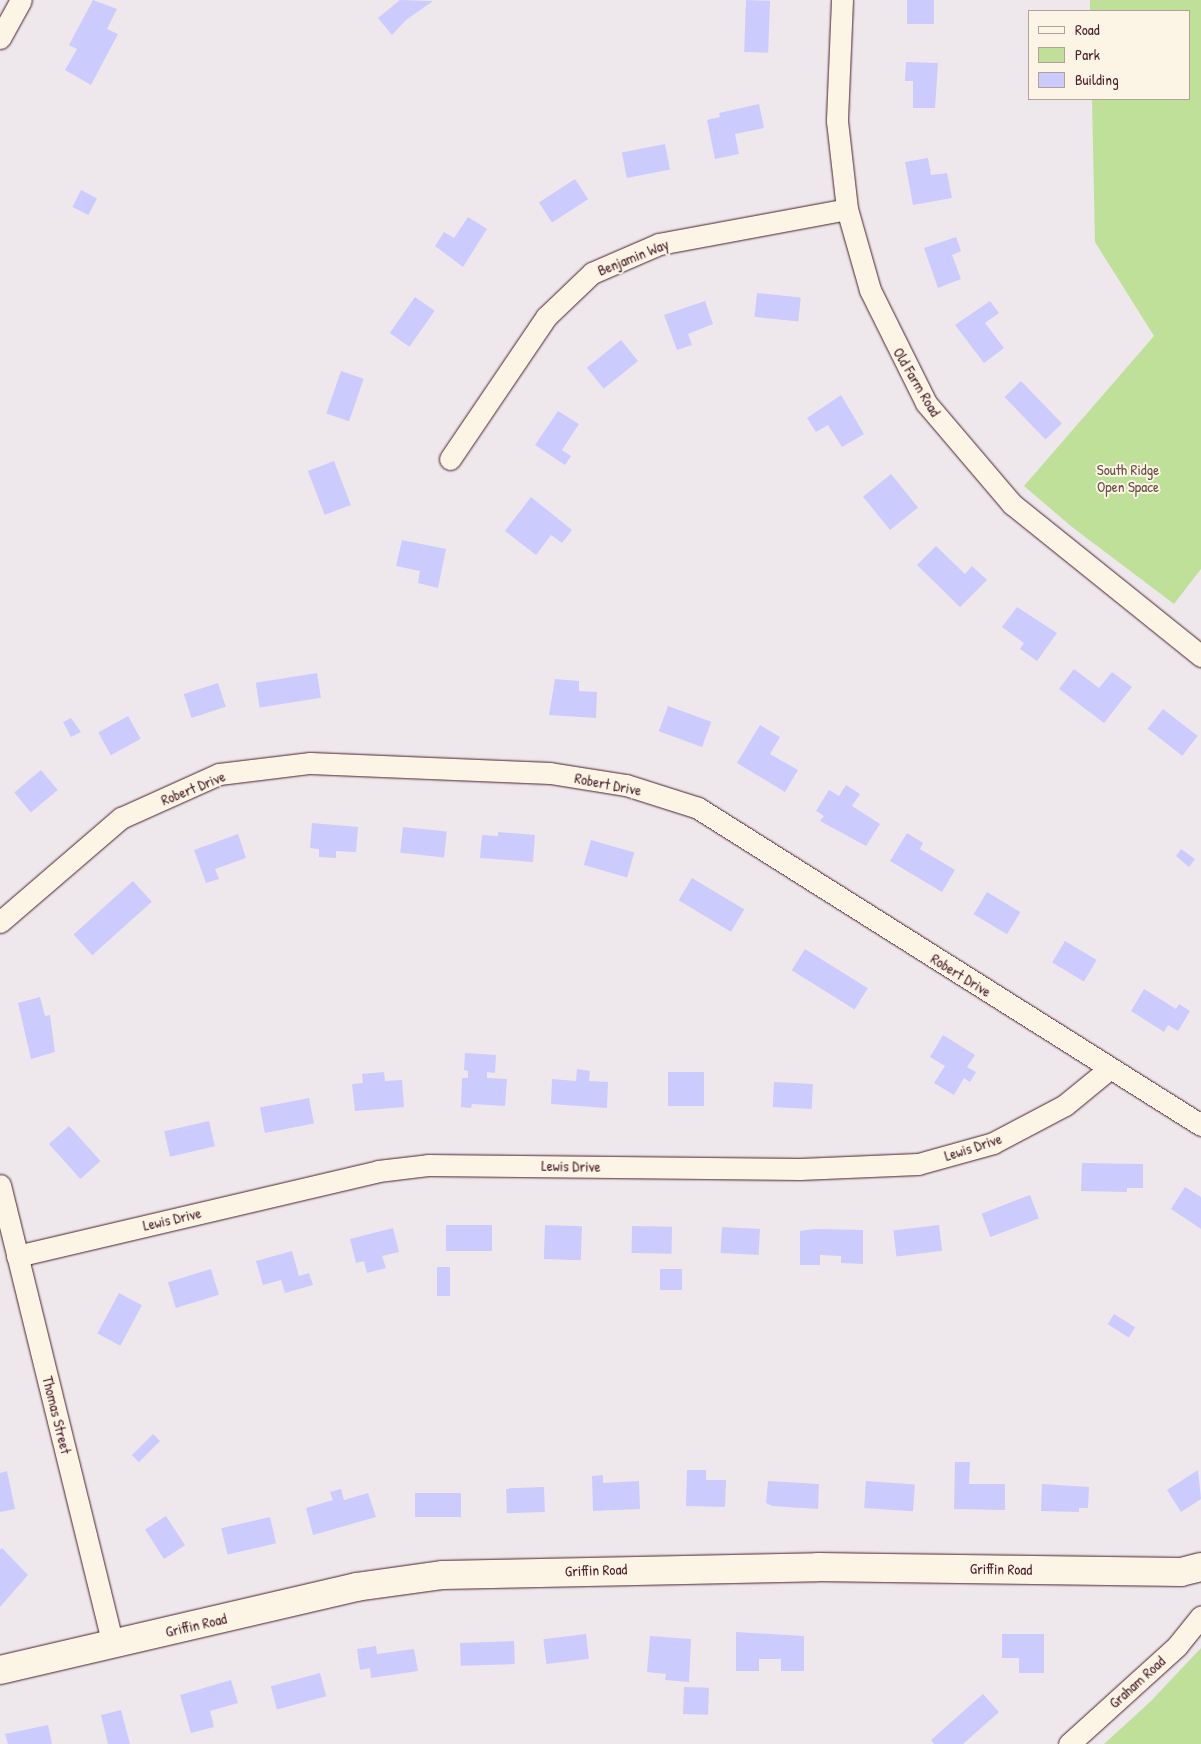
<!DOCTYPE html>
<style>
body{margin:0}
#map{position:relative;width:1201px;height:1744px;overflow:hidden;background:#eee8ec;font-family:"Patrick Hand",sans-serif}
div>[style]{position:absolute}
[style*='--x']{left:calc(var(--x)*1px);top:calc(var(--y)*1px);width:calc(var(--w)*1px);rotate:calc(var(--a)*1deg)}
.green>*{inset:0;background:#bee099}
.building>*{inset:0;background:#cccbfd;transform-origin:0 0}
.roads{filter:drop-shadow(0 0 1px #4a1f2b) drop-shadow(0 0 1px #4a1f2b)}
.street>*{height:21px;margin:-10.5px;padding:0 10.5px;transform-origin:10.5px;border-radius:10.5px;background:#fcf5e5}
.secondary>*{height:28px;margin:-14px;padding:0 14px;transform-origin:14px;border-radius:14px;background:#fcf5e5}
span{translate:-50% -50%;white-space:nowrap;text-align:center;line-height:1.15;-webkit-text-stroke:4px #fcf5e5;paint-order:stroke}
.street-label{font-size:15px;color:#4a1f2b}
.park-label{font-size:15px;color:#674f46}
.legend{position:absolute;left:1028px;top:10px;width:162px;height:90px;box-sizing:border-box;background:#fcf5e5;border:1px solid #b59f9b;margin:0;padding:6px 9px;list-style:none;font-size:15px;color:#4a1f2b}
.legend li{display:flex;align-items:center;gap:10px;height:25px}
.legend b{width:25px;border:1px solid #b59f9b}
</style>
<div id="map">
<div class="green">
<i style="clip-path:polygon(1090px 0,1201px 0,1201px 569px,1174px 604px,1072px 527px,1024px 486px,1154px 336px,1095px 242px,1092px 99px,1190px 99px,1190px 11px,1090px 11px)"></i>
<i style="clip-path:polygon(1201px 1648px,1201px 1744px,1104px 1744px,1150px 1702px)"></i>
</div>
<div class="building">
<i style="clip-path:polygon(93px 0,117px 9px,107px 29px,118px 34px,91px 85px,65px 70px,77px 49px,69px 45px)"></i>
<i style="clip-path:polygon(400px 0,433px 1px,406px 20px,392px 35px,378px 18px)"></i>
<i style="left:746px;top:0;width:24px;height:52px;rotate:2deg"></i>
<i style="left:907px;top:0;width:27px;height:24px"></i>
<i style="clip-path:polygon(906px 62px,938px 63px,935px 108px,913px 108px,913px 81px,905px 81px)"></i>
<i style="clip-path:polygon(759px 104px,764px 128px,735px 134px,739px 154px,715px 159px,707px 120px,720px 117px,719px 113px)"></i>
<i style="left:665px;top:144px;width:26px;height:44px;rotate:79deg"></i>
<i style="clip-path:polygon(928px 158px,931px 175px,947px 173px,952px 198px,913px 205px,905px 162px)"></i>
<i style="left:575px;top:179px;width:24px;height:43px;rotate:57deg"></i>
<i style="left:81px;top:190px;width:18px;height:19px;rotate:27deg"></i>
<i style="clip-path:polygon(468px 217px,487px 229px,463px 267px,435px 246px,444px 232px,454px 238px)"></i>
<i style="clip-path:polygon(956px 237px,961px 251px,952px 255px,961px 279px,938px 288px,924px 248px)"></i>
<i style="left:757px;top:293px;width:44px;height:24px;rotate:6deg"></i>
<i style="left:415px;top:297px;width:24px;height:44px;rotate:35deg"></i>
<i style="clip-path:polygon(705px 301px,713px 324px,688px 334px,692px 345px,677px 350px,664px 315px)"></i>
<i style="clip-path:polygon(990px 301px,999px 313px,985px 323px,1004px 348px,984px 363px,955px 325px)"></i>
<i style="left:621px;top:340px;width:27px;height:44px;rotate:51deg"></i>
<i style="left:341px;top:371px;width:24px;height:45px;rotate:19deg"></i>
<i style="left:1021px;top:381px;width:59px;height:23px;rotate:46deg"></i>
<i style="clip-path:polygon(841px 395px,864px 434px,842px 447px,828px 425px,816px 432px,807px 418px)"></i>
<i style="clip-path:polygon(558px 411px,579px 424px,562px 450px,571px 456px,565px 465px,535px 445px)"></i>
<i style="left:334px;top:461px;width:47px;height:28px;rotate:69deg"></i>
<i style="left:891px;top:474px;width:43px;height:36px;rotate:51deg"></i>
<i style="clip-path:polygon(531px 497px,572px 530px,562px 543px,551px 535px,536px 555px,505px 531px)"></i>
<i style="clip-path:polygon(402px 540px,446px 549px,438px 588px,418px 583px,420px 571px,396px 566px)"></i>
<i style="clip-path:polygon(936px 546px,965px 574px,972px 566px,987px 580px,960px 607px,917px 565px)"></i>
<i style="clip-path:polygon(1017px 607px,1057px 633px,1037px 661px,1020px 649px,1024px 643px,1002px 627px)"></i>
<i style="clip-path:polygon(1074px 669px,1099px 688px,1112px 672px,1132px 687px,1104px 723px,1059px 689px)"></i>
<i style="left:317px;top:673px;width:25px;height:62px;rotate:81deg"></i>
<i style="clip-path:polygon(555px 679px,579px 681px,579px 691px,597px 692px,596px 718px,549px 715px)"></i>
<i style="left:218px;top:683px;width:25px;height:36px;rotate:72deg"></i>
<i style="left:668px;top:706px;width:46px;height:27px;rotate:20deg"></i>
<i style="left:1163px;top:709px;width:44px;height:25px;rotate:38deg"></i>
<i style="left:128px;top:716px;width:26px;height:34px;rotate:61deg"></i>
<i style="clip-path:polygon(71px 718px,81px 732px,71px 737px,63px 722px)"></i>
<i style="clip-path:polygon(760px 725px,780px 737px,770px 754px,798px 770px,785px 792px,737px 763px)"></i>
<i style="left:41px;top:770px;width:26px;height:35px;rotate:50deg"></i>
<i style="clip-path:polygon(846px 785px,860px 794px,852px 806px,880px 824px,866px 846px,820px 821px,824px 816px,816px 811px,829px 790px,839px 796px)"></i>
<i style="clip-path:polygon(312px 823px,358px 827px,356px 852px,336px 851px,336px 858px,319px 857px,319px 849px,310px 848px)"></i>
<i style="left:403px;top:827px;width:44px;height:26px;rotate:6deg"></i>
<i style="clip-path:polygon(498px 832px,535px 835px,533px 862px,480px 858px,482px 835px,498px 836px)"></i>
<i style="clip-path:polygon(907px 833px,923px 843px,920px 849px,955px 870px,942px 892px,890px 861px)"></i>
<i style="clip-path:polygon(238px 834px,246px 858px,215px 869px,219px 879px,206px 883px,194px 850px)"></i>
<i style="left:591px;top:840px;width:45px;height:26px;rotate:16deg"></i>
<i style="clip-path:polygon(1181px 849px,1195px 859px,1189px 867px,1176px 856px)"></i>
<i style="left:692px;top:878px;width:61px;height:26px;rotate:31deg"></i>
<i style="left:133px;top:881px;width:28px;height:80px;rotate:48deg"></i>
<i style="left:987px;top:892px;width:39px;height:26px;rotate:31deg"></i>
<i style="left:1065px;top:941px;width:37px;height:25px;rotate:31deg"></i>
<i style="left:805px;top:949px;width:74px;height:25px;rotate:32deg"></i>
<i style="clip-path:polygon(1144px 989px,1176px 1009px,1179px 1004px,1190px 1011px,1178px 1031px,1168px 1025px,1164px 1032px,1131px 1011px)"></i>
<i style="clip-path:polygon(40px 997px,45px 1016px,50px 1015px,55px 1052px,31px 1059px,18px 1003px)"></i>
<i style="clip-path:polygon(943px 1035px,975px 1055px,967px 1067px,976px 1072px,970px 1082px,964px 1078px,954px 1095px,934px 1083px,945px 1066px,930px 1057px)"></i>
<i style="clip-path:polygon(465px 1053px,496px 1055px,495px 1073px,487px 1072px,487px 1078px,507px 1079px,505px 1106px,472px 1104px,471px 1108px,461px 1107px,462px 1078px,468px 1078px,468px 1071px,464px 1070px)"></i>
<i style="clip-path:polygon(577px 1069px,590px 1071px,589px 1081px,608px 1082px,607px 1108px,551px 1104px,552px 1079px,576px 1081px)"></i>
<i style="clip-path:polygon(384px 1072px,385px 1081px,402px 1080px,404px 1107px,355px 1111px,352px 1084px,363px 1083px,362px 1074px)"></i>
<i style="left:668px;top:1072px;width:36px;height:34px"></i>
<i style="left:774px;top:1082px;width:39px;height:25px;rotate:3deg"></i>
<i style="left:309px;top:1098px;width:26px;height:50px;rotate:79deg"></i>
<i style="left:209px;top:1121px;width:26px;height:46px;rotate:77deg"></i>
<i style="left:69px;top:1126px;width:47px;height:27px;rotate:48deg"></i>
<i style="clip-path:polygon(1082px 1163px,1143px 1164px,1143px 1188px,1127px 1188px,1127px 1192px,1081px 1191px)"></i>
<i style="clip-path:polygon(1185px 1187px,1201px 1197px,1201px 1229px,1171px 1209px)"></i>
<i style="left:1030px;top:1195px;width:25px;height:52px;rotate:69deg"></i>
<i style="left:446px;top:1225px;width:46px;height:26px"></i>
<i style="left:545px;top:1225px;width:37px;height:34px;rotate:2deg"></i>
<i style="left:939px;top:1225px;width:26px;height:46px;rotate:83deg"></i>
<i style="left:632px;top:1226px;width:40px;height:27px;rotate:1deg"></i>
<i style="left:722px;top:1227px;width:38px;height:26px;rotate:3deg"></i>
<i style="clip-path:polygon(393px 1228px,399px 1252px,382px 1256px,386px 1268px,367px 1273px,364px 1261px,356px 1263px,350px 1239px)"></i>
<i style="clip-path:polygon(815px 1229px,863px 1230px,863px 1264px,841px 1263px,841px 1256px,820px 1255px,820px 1265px,800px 1265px,800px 1231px)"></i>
<i style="clip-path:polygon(292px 1251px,299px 1276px,309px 1273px,313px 1285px,285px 1293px,281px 1280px,263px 1285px,256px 1261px)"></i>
<i style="left:437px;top:1267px;width:13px;height:29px"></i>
<i style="left:211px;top:1269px;width:27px;height:45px;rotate:73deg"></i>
<i style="left:660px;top:1269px;width:22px;height:21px"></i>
<i style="left:119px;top:1293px;width:26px;height:46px;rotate:28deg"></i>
<i style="left:1114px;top:1314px;width:25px;height:12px;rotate:32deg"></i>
<i style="left:153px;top:1434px;width:10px;height:30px;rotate:45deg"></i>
<i style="clip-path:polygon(955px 1462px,970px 1462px,969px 1484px,1005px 1484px,1005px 1510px,954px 1509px)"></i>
<i style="clip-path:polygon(687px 1470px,706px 1470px,706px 1480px,726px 1480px,725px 1507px,686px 1506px)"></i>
<i style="clip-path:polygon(1198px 1470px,1201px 1499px,1181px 1512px,1167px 1490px)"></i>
<i style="clip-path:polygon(7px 1471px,15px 1509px,0 1512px,0 1473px)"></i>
<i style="clip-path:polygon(603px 1475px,603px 1483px,639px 1481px,640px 1509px,593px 1511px,592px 1476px)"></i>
<i style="clip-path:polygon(768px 1481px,819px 1484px,818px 1509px,772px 1506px,766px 1503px)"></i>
<i style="left:866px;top:1481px;width:49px;height:27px;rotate:4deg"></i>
<i style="clip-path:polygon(1042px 1484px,1089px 1487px,1088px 1508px,1079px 1508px,1079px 1512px,1041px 1511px)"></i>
<i style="left:544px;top:1487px;width:25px;height:38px;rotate:88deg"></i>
<i style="clip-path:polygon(341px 1489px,344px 1500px,368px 1493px,376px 1517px,313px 1535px,306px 1508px,333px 1500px,330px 1492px)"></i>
<i style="left:415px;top:1493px;width:46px;height:24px"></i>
<i style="left:166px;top:1516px;width:35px;height:25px;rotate:57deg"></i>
<i style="left:270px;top:1517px;width:27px;height:50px;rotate:77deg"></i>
<i style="clip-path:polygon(2px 1548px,28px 1575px,0 1607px,0 1550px)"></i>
<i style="clip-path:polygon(736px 1632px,804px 1636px,804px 1671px,781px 1671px,781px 1659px,759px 1659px,759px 1671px,736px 1671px)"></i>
<i style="left:586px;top:1634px;width:25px;height:43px;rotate:83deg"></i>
<i style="clip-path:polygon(1002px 1634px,1044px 1634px,1044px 1673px,1019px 1673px,1019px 1658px,1002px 1658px)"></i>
<i style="clip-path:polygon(650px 1636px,691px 1639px,689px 1682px,665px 1680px,666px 1674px,647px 1672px)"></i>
<i style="left:514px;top:1641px;width:23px;height:54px;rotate:88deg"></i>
<i style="clip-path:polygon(376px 1646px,377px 1654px,414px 1649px,418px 1671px,371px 1678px,370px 1668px,360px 1670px,357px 1649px)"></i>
<i style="left:320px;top:1673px;width:24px;height:51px;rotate:75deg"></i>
<i style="clip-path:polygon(231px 1680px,238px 1703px,210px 1711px,214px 1727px,191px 1733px,180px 1695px)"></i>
<i style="left:684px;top:1687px;width:25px;height:27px;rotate:2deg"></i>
<i style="clip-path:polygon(983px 1694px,999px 1712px,963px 1744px,934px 1744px,931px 1740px)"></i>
<i style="clip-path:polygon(121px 1710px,130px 1744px,108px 1744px,101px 1715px)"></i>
<i style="clip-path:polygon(48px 1725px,52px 1744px,8px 1744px,5px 1734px)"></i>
</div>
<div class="roads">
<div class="street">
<i style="--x:842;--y:0;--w:121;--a:92.4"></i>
<i style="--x:837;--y:121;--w:89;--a:83.5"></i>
<i style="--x:847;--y:209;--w:84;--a:74.1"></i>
<i style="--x:870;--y:290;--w:126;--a:63.6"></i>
<i style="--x:926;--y:403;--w:133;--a:49.6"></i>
<i style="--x:1012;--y:504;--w:243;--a:38.8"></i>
<i style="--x:0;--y:38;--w:43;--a:-61.1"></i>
<i style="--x:450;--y:459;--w:171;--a:-55.9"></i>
<i style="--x:546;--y:317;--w:64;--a:-43.7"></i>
<i style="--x:592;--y:273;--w:73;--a:-23.4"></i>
<i style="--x:659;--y:244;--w:191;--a:-10.5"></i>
<i style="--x:0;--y:922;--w:160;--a:-40.7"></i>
<i style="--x:121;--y:818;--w:107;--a:-24.2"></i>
<i style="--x:219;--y:774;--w:92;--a:-6.9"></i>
<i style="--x:310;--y:763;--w:240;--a:2.4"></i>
<i style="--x:550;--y:773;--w:77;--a:9"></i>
<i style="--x:626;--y:785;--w:76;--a:17.7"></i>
<i style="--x:698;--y:808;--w:595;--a:32.22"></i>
<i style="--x:0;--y:1185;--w:473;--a:76.2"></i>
<i style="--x:17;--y:1256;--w:371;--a:-13.2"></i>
<i style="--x:378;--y:1171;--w:50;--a:-6.8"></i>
<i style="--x:428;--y:1165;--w:372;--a:0.6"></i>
<i style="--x:800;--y:1169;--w:118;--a:-2.4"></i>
<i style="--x:918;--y:1164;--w:78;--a:-15.6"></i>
<i style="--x:993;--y:1143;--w:81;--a:-27.8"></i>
<i style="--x:1065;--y:1105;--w:57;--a:-39.3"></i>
<i style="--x:1069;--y:1744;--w:146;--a:-42.2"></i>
<i style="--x:1177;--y:1646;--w:38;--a:-51"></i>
</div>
<div class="secondary">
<i style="--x:0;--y:1670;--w:366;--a:-13.1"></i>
<i style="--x:356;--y:1587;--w:88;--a:-7.9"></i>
<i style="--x:443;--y:1575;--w:375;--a:-1.2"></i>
<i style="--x:818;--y:1567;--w:363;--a:0.8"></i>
<i style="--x:1181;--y:1572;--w:21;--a:-14"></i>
</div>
</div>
<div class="street-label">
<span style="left:633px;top:257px;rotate:-22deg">Benjamin Way</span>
<span style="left:917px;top:382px;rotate:59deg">Old Farm Road</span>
<span style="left:608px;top:784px;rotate:11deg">Robert Drive</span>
<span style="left:193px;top:788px;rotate:-22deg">Robert Drive</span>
<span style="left:961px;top:975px;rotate:32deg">Robert Drive</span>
<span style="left:973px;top:1147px;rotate:-18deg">Lewis Drive</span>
<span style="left:571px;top:1166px;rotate:1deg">Lewis Drive</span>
<span style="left:172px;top:1219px;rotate:-13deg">Lewis Drive</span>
<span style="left:57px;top:1415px;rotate:76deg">Thomas Street</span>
<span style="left:1001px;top:1569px;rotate:1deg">Griffin Road</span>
<span style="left:596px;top:1570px;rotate:-2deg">Griffin Road</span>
<span style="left:196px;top:1625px;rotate:-13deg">Griffin Road</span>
<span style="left:1137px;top:1682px;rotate:-42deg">Graham Road</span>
</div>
<div class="park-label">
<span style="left:1128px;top:478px">South Ridge<br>Open Space</span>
</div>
<ul class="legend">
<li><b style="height:6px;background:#fcf5e5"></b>Road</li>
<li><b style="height:14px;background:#bee099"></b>Park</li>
<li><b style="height:14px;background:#cccbfd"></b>Building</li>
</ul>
</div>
